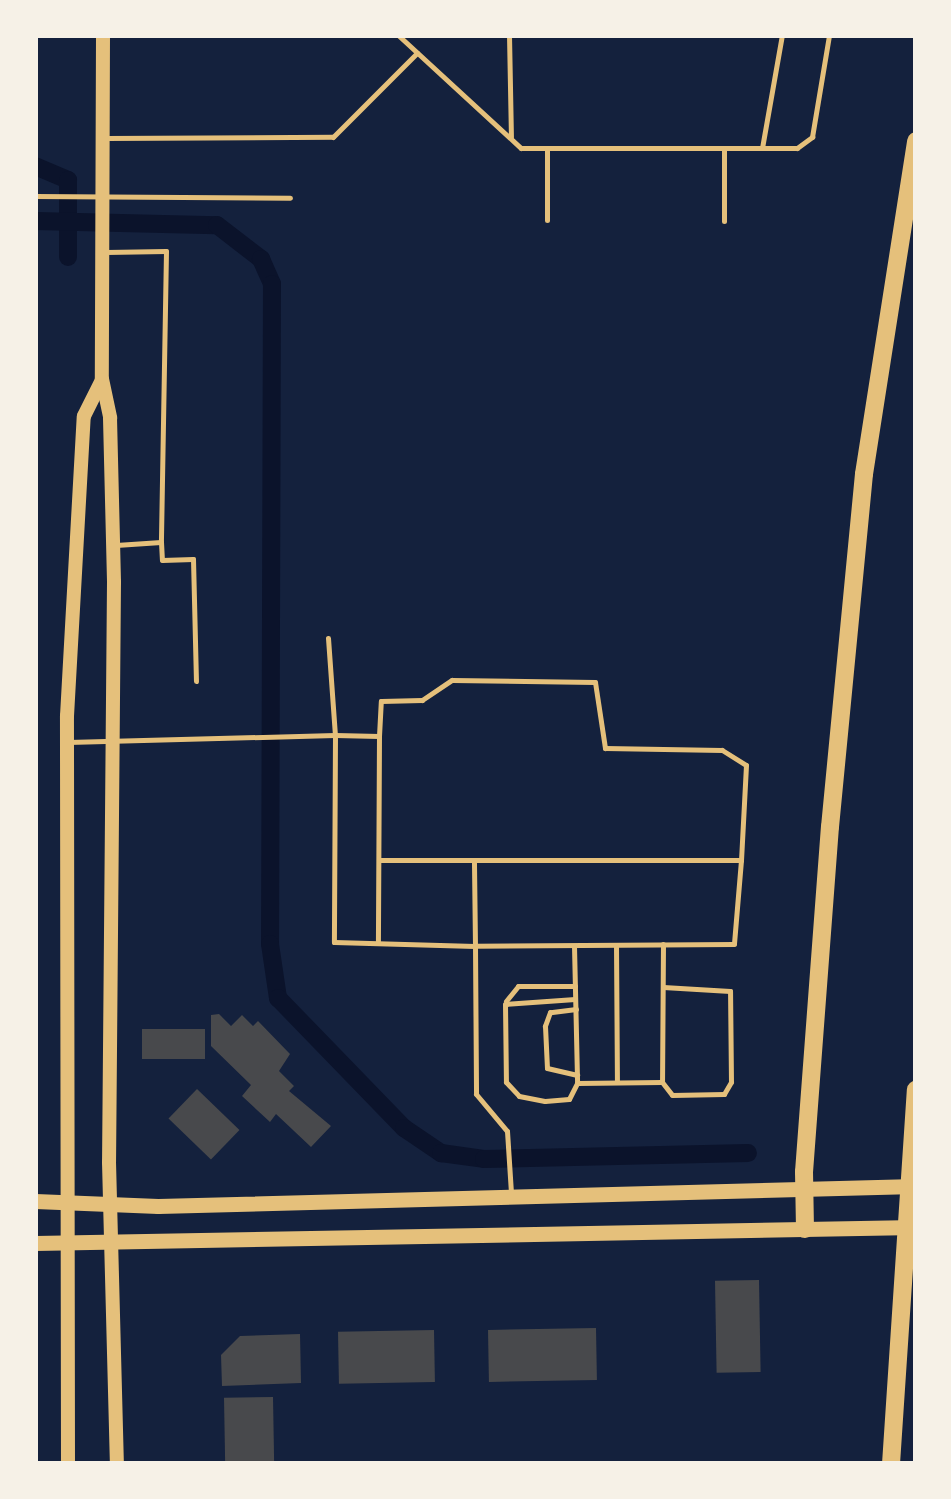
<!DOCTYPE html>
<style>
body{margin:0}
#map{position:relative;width:951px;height:1499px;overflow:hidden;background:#14213d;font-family:Commissioner,sans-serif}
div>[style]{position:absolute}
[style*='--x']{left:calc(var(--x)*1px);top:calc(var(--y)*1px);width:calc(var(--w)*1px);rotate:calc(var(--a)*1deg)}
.canal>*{height:18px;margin:-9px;padding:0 9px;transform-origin:9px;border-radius:9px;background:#0b132b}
.building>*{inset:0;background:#48494c;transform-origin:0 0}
.service>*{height:5px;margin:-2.5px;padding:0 2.5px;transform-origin:2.5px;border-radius:2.5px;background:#e5c07b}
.secondary>*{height:14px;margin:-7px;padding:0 7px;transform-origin:7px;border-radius:7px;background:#e5c07b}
.primary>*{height:15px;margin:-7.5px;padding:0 7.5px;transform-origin:7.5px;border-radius:7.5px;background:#e5c07b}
.motorway>*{height:18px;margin:-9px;padding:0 9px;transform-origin:9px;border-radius:9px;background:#e5c07b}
span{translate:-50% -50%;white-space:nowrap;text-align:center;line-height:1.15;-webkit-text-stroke:10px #f6f1e7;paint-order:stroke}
.frame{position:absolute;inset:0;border:38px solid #f6f1e7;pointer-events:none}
</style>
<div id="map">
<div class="canal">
<i style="--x:35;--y:166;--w:36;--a:23"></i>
<i style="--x:68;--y:180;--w:77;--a:90"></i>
<i style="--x:35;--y:221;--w:182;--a:1.3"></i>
<i style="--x:217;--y:225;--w:56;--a:37.7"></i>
<i style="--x:261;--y:259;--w:27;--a:66"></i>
<i style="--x:272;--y:284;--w:660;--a:90.17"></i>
<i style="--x:270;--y:944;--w:55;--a:81.6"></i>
<i style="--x:278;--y:998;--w:181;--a:45.9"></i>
<i style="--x:404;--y:1128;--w:45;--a:34"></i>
<i style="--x:441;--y:1153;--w:43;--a:7.9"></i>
<i style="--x:484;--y:1159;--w:264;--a:-1.3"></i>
</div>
<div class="building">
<i style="clip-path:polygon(219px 1014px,231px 1026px,242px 1015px,253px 1026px,258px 1021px,290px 1054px,279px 1071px,294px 1086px,289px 1091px,331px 1126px,311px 1147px,276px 1114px,270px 1122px,242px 1096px,251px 1085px,211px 1046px,211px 1015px)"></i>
<i style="left:205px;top:1029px;width:30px;height:63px;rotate:90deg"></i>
<i style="left:197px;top:1089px;width:59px;height:41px;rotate:44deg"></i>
<i style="left:759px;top:1280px;width:92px;height:44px;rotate:89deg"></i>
<i style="left:596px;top:1328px;width:52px;height:108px;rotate:89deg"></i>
<i style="left:434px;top:1330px;width:52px;height:96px;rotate:89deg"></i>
<i style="clip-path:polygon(300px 1334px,301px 1383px,222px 1386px,221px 1355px,240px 1336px)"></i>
<i style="left:273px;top:1397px;width:67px;height:49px;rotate:89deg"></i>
</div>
<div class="service">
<i style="--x:398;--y:35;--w:167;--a:42.6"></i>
<i style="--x:521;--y:148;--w:276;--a:0"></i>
<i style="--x:797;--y:148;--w:19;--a:-36"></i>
<i style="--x:812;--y:137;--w:103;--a:-80.5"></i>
<i style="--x:509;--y:35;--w:102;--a:88.9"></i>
<i style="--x:106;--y:138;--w:227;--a:-0.3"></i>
<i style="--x:333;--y:137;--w:119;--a:-45"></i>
<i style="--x:547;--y:148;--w:72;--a:90"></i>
<i style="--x:724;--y:148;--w:73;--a:90"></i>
<i style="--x:762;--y:148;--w:115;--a:-80"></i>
<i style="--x:35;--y:196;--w:255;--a:0.4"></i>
<i style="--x:106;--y:252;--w:60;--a:-1"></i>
<i style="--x:166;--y:251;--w:291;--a:91"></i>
<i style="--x:116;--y:545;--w:45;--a:-3.8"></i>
<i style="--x:161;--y:542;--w:18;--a:87"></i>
<i style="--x:162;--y:560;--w:31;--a:-2"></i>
<i style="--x:193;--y:559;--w:122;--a:88.6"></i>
<i style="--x:328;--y:638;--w:97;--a:85.9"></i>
<i style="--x:335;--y:735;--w:44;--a:1.3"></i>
<i style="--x:379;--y:736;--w:207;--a:90.3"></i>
<i style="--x:379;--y:736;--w:35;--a:-87"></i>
<i style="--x:381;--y:701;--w:41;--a:-1.4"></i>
<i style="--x:422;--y:700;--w:36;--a:-34"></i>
<i style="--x:452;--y:680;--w:143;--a:0.8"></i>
<i style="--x:595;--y:682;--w:67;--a:81.4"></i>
<i style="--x:605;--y:748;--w:117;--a:1"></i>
<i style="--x:722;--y:750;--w:28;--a:32"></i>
<i style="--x:746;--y:765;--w:95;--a:93"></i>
<i style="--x:68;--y:742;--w:267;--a:-1.5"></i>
<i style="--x:335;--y:735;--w:207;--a:90.3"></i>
<i style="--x:334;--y:942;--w:141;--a:1.6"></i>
<i style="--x:475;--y:946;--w:148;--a:89.6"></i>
<i style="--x:476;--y:1094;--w:48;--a:50"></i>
<i style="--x:507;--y:1131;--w:62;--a:86.3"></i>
<i style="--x:379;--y:860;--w:362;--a:0"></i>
<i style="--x:741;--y:860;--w:84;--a:94.8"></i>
<i style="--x:734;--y:944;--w:259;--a:179.6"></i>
<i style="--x:475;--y:946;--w:86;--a:-90.7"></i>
<i style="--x:663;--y:944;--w:138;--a:90.4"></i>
<i style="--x:662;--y:1082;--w:16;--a:52"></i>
<i style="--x:672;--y:1095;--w:52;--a:-1.1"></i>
<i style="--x:724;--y:1094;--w:14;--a:-60"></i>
<i style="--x:731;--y:1082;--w:91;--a:-90.6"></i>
<i style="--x:730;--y:991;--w:67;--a:-176.6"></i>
<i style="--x:616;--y:945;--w:137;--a:89.6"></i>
<i style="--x:574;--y:946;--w:137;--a:88.7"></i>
<i style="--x:577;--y:1083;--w:85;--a:-0.7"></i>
<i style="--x:575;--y:999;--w:70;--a:175.9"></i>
<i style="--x:505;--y:1004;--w:78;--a:89.3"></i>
<i style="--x:506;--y:1082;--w:19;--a:47"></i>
<i style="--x:519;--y:1096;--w:26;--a:11"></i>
<i style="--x:545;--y:1101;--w:24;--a:-5"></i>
<i style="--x:569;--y:1099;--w:18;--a:-63"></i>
<i style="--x:506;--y:1001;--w:19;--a:-51"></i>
<i style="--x:518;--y:986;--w:57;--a:0"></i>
<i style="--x:576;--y:1009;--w:26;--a:173"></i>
<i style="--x:550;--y:1012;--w:15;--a:110"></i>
<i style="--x:545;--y:1026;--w:42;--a:87.3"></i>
<i style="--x:547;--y:1068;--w:31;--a:13"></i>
</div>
<div class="secondary">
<i style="--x:103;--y:35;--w:344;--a:90.2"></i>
<i style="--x:102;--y:379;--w:40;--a:78"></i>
<i style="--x:110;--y:418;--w:164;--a:88.6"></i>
<i style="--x:114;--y:582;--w:580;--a:90.49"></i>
<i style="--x:109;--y:1162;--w:302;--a:88.5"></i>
<i style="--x:68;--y:1464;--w:748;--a:-90.08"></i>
<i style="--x:67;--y:716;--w:300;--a:-86.8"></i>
<i style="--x:84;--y:416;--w:40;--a:-63.4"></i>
</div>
<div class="primary">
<i style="--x:35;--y:1201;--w:123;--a:2.3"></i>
<i style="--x:158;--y:1206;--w:758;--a:-1.51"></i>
<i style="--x:35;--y:1243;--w:881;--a:-1.04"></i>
</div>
<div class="motorway">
<i style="--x:805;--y:1229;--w:57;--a:-91"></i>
<i style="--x:804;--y:1172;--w:346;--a:-85.7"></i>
<i style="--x:830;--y:827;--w:355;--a:-84.5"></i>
<i style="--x:864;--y:474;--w:337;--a:-81.1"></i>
<i style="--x:891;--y:1464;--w:375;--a:-86.2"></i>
</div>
<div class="frame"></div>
</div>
